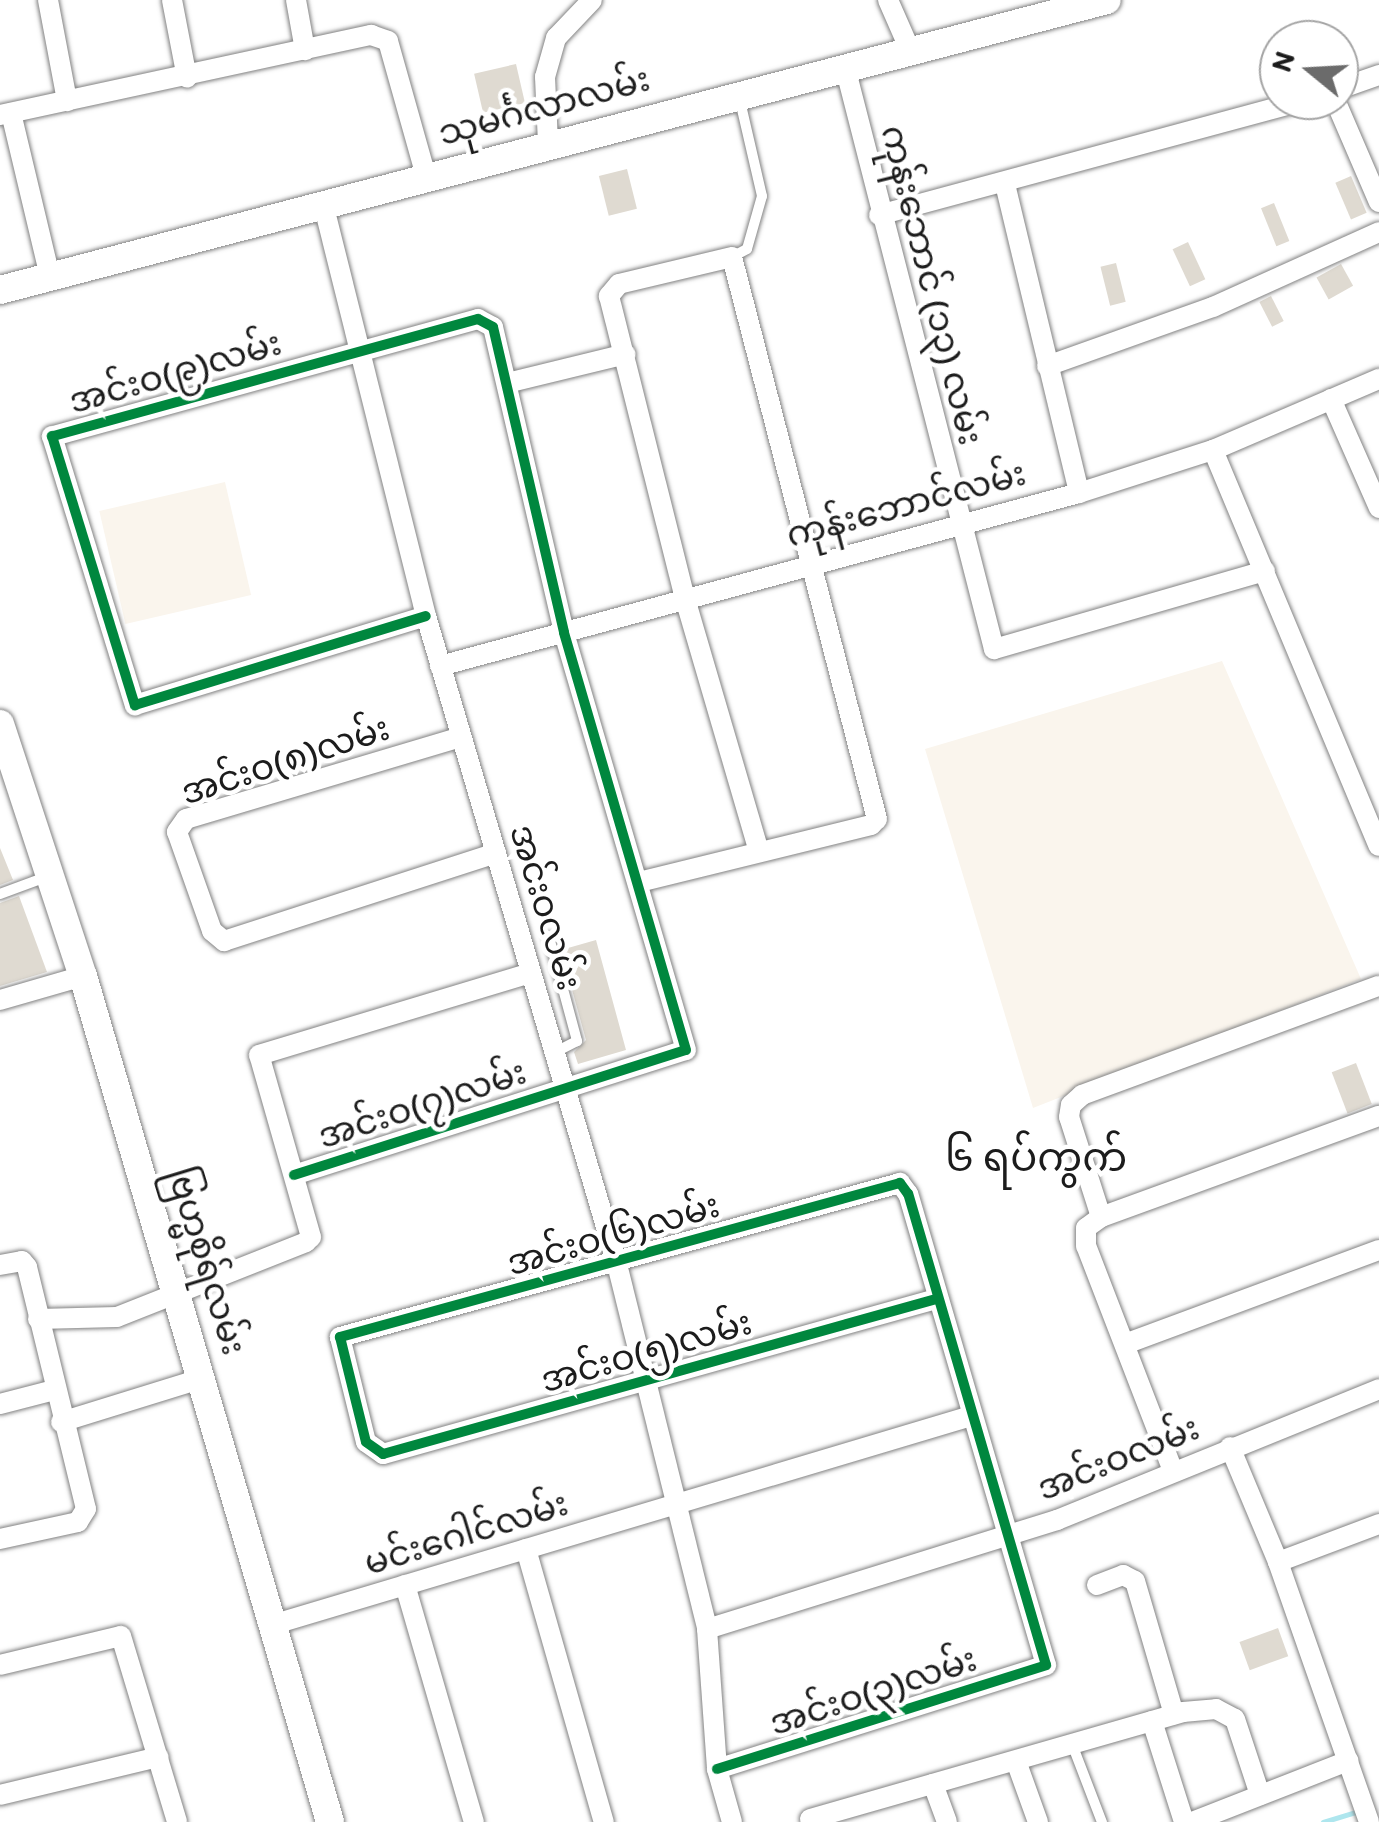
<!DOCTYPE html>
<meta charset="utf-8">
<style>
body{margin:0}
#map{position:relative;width:1379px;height:1822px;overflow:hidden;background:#fff;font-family:Itim,"Noto Sans Myanmar",sans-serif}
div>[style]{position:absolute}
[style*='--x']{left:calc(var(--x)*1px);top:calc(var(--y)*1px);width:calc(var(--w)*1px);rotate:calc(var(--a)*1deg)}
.built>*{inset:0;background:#faf5ed;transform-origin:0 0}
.stream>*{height:5px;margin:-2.5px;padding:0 2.5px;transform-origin:2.5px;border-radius:2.5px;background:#aee6ee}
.building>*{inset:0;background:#dfdad1;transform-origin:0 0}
.roads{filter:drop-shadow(0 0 2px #828282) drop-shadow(0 0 2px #828282)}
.service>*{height:10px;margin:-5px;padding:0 5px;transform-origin:5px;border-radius:5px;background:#fff}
.minor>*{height:20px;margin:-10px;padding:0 10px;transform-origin:10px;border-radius:10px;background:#fff}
.secondary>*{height:28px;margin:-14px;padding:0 14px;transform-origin:14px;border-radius:14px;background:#fff}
.cycleway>*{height:10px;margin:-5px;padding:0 5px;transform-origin:5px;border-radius:5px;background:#00873e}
span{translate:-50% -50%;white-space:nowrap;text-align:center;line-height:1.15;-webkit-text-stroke:9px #fff;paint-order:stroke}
.street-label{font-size:35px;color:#1c1c1c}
.quarter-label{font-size:40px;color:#1c1c1c}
.north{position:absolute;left:1259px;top:20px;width:100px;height:100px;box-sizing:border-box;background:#fff;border:2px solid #a4a4a4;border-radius:50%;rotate:288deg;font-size:28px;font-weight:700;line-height:40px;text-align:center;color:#1c1c1c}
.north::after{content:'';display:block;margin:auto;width:35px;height:45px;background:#6b6b6b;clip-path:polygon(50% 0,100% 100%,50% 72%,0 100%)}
</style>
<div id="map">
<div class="built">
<i style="left:225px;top:482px;width:116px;height:129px;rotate:77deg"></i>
<i style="clip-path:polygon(1222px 661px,1361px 979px,1033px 1108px,925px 749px)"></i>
</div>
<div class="stream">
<i style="--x:1323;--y:1822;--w:37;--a:-17"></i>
</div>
<div class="building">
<i style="left:516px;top:64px;width:40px;height:43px;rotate:77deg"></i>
<i style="left:627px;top:169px;width:41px;height:29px;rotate:76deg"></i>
<i style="left:1351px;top:176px;width:40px;height:17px;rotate:67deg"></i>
<i style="left:1274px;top:203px;width:41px;height:14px;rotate:68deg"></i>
<i style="left:1188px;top:242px;width:41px;height:17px;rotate:65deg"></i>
<i style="left:1116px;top:263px;width:40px;height:16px;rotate:76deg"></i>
<i style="left:1341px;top:264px;width:25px;height:28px;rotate:61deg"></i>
<i style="left:1271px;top:296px;width:28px;height:13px;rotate:63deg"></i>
<i style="clip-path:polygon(0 848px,13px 880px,0 885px)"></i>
<i style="clip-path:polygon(19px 896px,47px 972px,0 986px,0 903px)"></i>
<i style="clip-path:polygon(596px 940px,626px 1050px,578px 1064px,574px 1052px,586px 1040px,561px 950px)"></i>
<i style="left:1356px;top:1063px;width:44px;height:26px;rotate:69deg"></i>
<i style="left:1278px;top:1628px;width:30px;height:41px;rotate:70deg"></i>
</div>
<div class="roads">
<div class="service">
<i style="--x:732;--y:257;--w:17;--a:-28"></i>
<i style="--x:747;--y:249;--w:55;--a:-74.2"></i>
<i style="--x:762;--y:196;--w:103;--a:-103"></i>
<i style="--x:0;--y:894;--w:49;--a:-20.3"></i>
<i style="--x:549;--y:937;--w:108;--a:74.9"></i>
<i style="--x:577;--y:1041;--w:22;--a:153"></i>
<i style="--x:1072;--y:1744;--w:84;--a:69"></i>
</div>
<div class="minor">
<i style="--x:48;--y:0;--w:103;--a:79.3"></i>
<i style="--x:172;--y:0;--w:79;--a:79.1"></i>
<i style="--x:296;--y:0;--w:51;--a:79.8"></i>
<i style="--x:888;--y:0;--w:55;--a:66.3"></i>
<i style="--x:845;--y:67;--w:601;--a:75.64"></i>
<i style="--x:994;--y:649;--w:282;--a:-16.1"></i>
<i style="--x:1339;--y:89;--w:42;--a:-19.3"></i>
<i style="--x:1335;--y:100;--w:111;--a:66.7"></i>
<i style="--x:11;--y:113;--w:169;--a:76.6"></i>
<i style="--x:0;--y:115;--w:380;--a:-12.2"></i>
<i style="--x:371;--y:35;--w:18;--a:19"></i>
<i style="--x:388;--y:41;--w:140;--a:74.3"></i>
<i style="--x:548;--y:143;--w:66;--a:-92.6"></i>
<i style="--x:545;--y:77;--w:41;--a:-74.2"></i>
<i style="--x:556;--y:38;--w:52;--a:-46.5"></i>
<i style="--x:1005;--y:184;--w:318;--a:76.5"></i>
<i style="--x:323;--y:203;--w:426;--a:76"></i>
<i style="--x:426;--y:616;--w:676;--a:73.58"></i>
<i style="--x:617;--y:1264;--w:376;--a:76.1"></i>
<i style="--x:707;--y:1629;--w:140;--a:85.9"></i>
<i style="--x:717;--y:1769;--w:55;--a:74.2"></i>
<i style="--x:879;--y:215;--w:440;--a:-15.1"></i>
<i style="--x:1047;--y:366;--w:176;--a:-19.6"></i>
<i style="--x:1213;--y:307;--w:182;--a:-24.3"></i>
<i style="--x:507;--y:383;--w:122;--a:-13.7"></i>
<i style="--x:1331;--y:399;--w:119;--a:66.2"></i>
<i style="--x:1213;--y:450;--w:429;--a:67.3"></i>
<i style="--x:440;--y:666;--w:662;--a:-15.15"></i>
<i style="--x:1079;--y:493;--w:141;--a:-17.8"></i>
<i style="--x:1213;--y:450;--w:181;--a:-23.2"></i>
<i style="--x:461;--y:737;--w:287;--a:163.4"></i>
<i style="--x:186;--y:819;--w:16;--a:125"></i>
<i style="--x:177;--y:832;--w:105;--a:70.5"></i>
<i style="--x:212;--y:931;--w:16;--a:40"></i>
<i style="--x:224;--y:941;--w:286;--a:-17.9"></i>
<i style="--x:639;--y:882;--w:239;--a:-13.8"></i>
<i style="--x:871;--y:825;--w:8;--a:-45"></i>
<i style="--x:877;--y:819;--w:580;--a:-104.47"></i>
<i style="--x:732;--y:257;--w:116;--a:166.6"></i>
<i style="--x:619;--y:284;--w:16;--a:130"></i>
<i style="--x:609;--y:296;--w:316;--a:75.9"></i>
<i style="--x:686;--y:602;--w:260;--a:73.7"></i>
<i style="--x:0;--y:1000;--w:86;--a:-16.1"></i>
<i style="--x:294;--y:1175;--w:411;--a:-17.7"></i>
<i style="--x:686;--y:1050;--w:435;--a:-106.3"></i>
<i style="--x:564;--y:632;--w:313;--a:-103.1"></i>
<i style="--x:493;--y:327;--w:17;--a:-152"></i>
<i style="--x:478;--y:319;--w:442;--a:164.6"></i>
<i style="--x:52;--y:436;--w:282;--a:72.9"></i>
<i style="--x:135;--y:705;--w:304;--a:-17"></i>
<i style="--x:1101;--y:1217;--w:296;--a:-20"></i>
<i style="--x:0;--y:1265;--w:22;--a:-10"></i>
<i style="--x:22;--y:1261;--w:8;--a:50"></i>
<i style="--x:27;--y:1267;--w:249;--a:76.3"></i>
<i style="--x:86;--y:1509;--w:15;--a:122"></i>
<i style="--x:78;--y:1522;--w:80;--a:167.7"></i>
<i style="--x:38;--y:1319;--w:79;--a:-1.5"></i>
<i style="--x:117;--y:1317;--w:203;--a:-21.6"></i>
<i style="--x:306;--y:1242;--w:7;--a:-45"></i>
<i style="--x:311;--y:1237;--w:189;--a:-105.9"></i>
<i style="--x:259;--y:1055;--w:284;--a:-16.8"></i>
<i style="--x:1125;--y:1344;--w:271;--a:-20.3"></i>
<i style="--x:0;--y:1404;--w:56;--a:-14.5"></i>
<i style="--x:61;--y:1422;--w:149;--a:-17.2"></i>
<i style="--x:1230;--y:1447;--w:125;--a:67.3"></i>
<i style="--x:1278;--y:1562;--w:275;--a:70.7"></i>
<i style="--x:1173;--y:1471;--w:241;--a:-111.1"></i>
<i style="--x:1086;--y:1246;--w:18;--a:-90"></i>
<i style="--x:1086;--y:1228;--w:19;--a:-36"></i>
<i style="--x:1101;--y:1217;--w:105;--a:-107.7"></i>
<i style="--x:1069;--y:1117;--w:12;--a:-81"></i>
<i style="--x:1071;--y:1105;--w:15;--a:-42"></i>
<i style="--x:1082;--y:1095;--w:316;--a:-20.2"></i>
<i style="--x:526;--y:1549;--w:284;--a:74.1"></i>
<i style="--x:1278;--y:1562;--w:108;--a:-20.6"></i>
<i style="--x:405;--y:1585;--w:247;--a:73.8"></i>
<i style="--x:1097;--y:1585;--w:28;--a:-21"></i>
<i style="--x:1123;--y:1575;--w:13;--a:27"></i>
<i style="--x:1135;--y:1581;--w:139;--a:73.7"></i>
<i style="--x:275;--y:1624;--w:726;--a:-16.64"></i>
<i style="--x:707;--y:1629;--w:367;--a:-17.3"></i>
<i style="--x:1057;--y:1520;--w:348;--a:-22.1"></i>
<i style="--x:0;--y:1665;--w:124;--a:-13.5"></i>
<i style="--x:121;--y:1636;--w:194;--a:73.2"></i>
<i style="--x:1152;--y:1721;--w:106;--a:72.4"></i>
<i style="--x:1016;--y:1761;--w:65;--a:70.2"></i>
<i style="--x:717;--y:1769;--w:345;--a:-17.5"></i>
<i style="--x:1046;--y:1665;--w:491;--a:-106.3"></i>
<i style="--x:908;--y:1194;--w:14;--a:-126"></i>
<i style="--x:900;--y:1183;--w:581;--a:164.62"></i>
<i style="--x:340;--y:1337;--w:108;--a:76.1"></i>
<i style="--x:366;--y:1442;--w:21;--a:35"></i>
<i style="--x:383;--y:1454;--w:574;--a:-15.66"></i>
<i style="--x:933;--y:1784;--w:40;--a:69.8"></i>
<i style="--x:0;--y:1795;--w:163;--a:-13.5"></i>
<i style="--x:810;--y:1819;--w:388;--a:-16"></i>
<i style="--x:1183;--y:1712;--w:33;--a:-5"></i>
<i style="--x:1216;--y:1709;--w:21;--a:28"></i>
<i style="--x:1235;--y:1719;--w:80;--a:71.8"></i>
<i style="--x:1192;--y:1822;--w:168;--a:-21.4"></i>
</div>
<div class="secondary">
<i style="--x:0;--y:290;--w:1144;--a:-14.68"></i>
<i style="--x:0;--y:724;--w:265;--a:71.8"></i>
<i style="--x:83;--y:976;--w:881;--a:73.72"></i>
</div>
</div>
<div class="cycleway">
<i style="--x:294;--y:1175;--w:411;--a:-17.7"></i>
<i style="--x:686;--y:1050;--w:435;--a:-106.3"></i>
<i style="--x:564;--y:632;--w:313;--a:-103.1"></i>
<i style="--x:493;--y:327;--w:17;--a:-152"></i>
<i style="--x:478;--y:319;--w:442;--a:164.6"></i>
<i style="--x:52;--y:436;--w:282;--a:72.9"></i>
<i style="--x:135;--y:705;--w:304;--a:-17"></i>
<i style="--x:717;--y:1769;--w:345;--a:-17.5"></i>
<i style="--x:1046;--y:1665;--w:491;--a:-106.3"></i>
<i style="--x:908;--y:1194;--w:14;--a:-126"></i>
<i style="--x:900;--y:1183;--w:581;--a:164.62"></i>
<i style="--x:340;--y:1337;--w:108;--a:76.1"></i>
<i style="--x:366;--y:1442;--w:21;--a:35"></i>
<i style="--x:383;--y:1454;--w:574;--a:-15.66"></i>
</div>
<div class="street-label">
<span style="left:544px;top:106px;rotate:-15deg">သုမင်္ဂလာလမ်း</span>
<span style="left:932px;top:285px;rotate:76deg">ကုန်းဘောင် (၁၃) လမ်း</span>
<span style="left:175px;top:372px;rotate:-16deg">အင်းဝ(၉)လမ်း</span>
<span style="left:906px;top:504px;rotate:-15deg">ကုန်းဘောင်လမ်း</span>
<span style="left:285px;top:760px;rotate:-18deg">အင်းဝ(၈)လမ်း</span>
<span style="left:546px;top:907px;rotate:73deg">အင်းဝလမ်း</span>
<span style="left:422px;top:1104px;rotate:-18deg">အင်းဝ(၇)လမ်း</span>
<span style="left:613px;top:1234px;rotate:-16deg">အင်းဝ(၆)လမ်း</span>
<span style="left:207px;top:1261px;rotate:73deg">ဗြဟ္မစိုရ်လမ်း</span>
<span style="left:646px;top:1351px;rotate:-16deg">အင်းဝ(၅)လမ်း</span>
<span style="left:1118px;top:1458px;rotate:-22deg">အင်းဝလမ်း</span>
<span style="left:466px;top:1533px;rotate:-17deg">မင်းဂေါင်လမ်း</span>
<span style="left:873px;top:1691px;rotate:-18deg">အင်းဝ(၃)လမ်း</span>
</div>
<div class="quarter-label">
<span style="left:1036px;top:1157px">၆ ရပ်ကွက်</span>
</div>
<div class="north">N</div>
</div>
